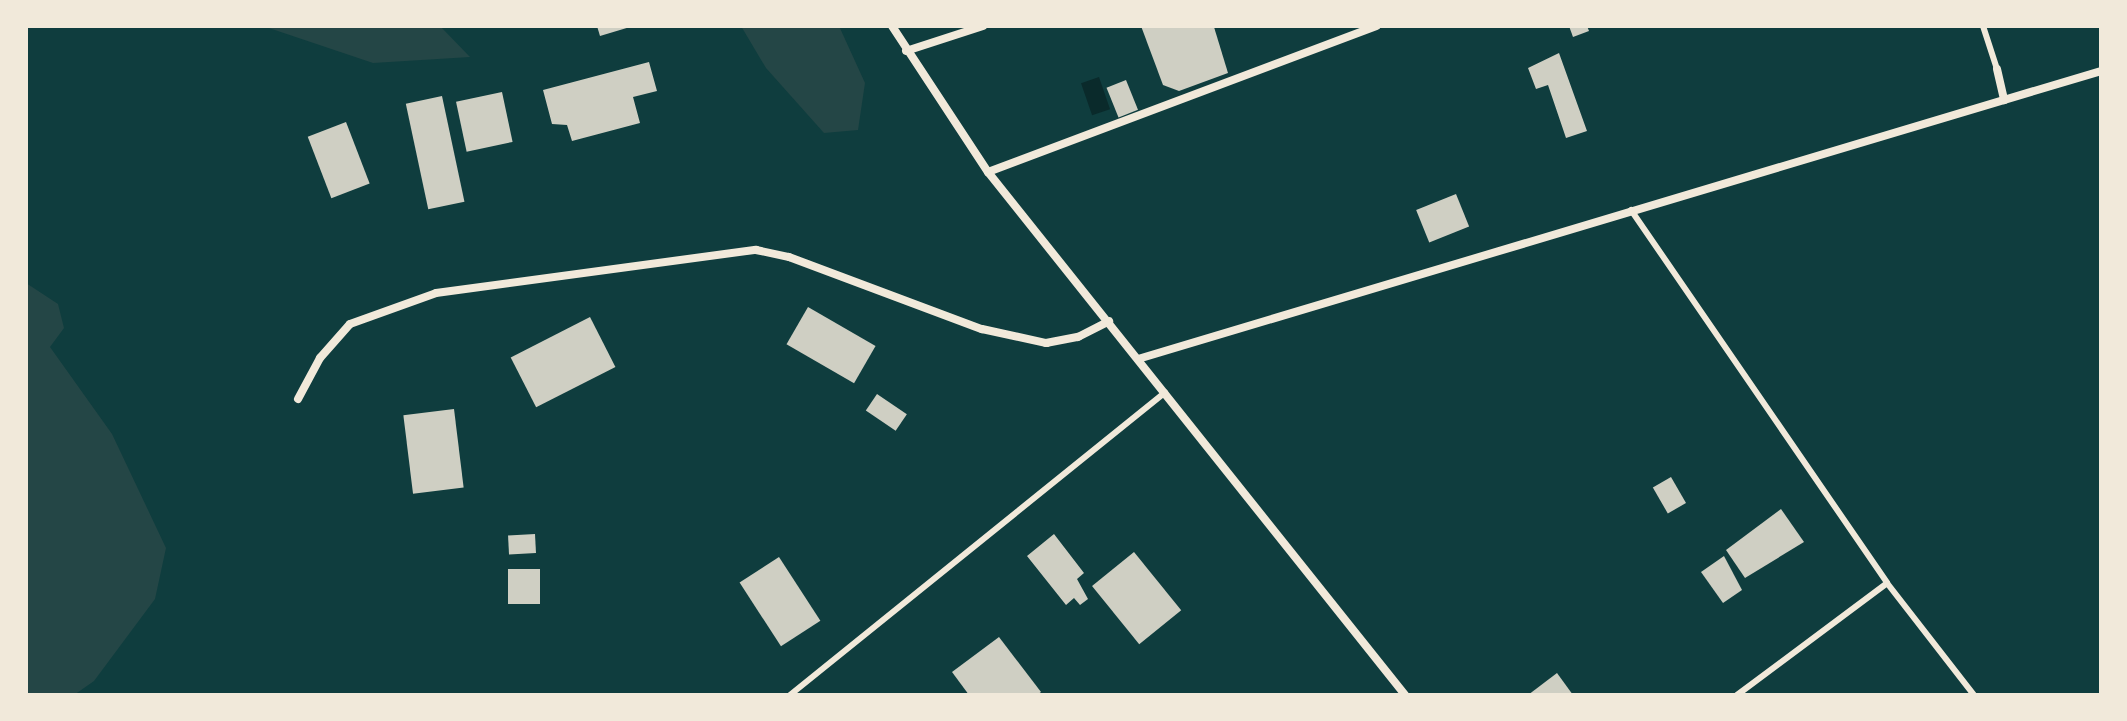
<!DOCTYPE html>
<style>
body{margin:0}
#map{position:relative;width:2127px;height:721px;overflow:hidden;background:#0f3d3e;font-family:Inter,sans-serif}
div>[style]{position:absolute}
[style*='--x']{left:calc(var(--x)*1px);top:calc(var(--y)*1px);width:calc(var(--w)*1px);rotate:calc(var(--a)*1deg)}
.green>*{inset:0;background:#244646}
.water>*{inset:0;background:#0a2a2b;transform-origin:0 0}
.building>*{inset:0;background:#cfcfc3;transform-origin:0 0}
.service>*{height:6px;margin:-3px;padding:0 3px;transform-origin:3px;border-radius:3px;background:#f1e9da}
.minor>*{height:8px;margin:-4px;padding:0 4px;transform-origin:4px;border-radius:4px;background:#f1e9da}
span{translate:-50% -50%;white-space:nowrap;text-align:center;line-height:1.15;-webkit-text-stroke:6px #f1e9da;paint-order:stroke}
.frame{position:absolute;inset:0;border:28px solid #f1e9da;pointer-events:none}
</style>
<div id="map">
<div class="green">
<i style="clip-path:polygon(263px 26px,440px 26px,470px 57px,373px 63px)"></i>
<i style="clip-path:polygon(741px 26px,839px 26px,865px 83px,858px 130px,824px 133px,766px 68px)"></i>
<i style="clip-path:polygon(26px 283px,58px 304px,64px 328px,50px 347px,112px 434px,166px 548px,155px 599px,94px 681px,74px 695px,26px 695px)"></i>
</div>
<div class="water">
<i style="left:1099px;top:77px;width:34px;height:19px;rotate:71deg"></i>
</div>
<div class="building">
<i style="clip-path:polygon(597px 26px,630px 26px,630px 27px,600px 36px)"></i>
<i style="clip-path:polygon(1141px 26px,1214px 27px,1228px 73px,1179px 91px,1163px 85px)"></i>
<i style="clip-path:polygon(1569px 26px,1587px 26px,1589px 31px,1573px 37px)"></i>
<i style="clip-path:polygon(1559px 53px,1587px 131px,1566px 138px,1548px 85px,1536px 89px,1528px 68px)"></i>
<i style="clip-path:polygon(649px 62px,657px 91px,633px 97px,640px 123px,572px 141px,567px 125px,552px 124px,543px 90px)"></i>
<i style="left:1126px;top:80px;width:32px;height:21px;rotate:68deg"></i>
<i style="left:502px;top:92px;width:51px;height:47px;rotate:78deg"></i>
<i style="left:442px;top:96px;width:108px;height:37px;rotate:78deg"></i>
<i style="left:346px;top:122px;width:66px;height:41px;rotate:69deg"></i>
<i style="left:1456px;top:194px;width:35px;height:43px;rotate:68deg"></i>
<i style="left:808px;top:307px;width:78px;height:43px;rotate:30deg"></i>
<i style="left:590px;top:317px;width:56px;height:89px;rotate:63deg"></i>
<i style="left:877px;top:394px;width:36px;height:20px;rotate:34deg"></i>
<i style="left:454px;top:409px;width:79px;height:51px;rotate:83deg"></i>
<i style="left:1671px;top:477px;width:30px;height:21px;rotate:60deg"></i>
<i style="clip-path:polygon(1781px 509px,1804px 542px,1745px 578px,1726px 550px)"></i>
<i style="left:535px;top:534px;width:19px;height:27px;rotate:87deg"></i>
<i style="clip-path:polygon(1054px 534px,1084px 573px,1077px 579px,1088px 599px,1080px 605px,1074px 598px,1066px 605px,1027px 556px)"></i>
<i style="left:1134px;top:552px;width:75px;height:54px;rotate:51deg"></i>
<i style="clip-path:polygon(1724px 556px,1742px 590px,1723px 603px,1701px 572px)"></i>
<i style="left:779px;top:557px;width:76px;height:47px;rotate:57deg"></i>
<i style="left:508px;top:569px;width:32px;height:35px"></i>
<i style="clip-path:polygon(999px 637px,1041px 692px,1037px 695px,969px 695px,952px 672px)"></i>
<i style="clip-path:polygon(1557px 673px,1573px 695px,1528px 695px)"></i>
</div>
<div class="service">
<i style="--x:1983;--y:26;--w:45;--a:72"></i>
<i style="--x:1631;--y:210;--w:452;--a:55.5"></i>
<i style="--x:1887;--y:583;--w:142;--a:52.2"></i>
<i style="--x:790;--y:695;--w:482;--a:-38.9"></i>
<i style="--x:1737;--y:695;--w:187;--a:-36.7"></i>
</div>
<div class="minor">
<i style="--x:892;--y:26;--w:175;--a:56.7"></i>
<i style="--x:988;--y:172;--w:669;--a:51.43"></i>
<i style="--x:906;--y:51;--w:81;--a:-18"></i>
<i style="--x:1997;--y:69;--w:32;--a:77"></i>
<i style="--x:988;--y:172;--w:415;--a:-20.6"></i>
<i style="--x:1138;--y:359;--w:1005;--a:-16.65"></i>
<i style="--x:298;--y:399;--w:47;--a:-61.8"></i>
<i style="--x:320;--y:358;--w:45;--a:-48.6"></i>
<i style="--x:350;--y:324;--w:91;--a:-19.8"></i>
<i style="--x:436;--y:293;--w:323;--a:-7.7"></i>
<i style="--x:756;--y:250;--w:34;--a:12"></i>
<i style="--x:789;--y:257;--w:206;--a:20.5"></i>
<i style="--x:982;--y:329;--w:66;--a:12.3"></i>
<i style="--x:1046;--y:343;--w:33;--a:-11"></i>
<i style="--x:1078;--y:337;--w:35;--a:-27"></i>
</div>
<div class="frame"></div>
</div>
